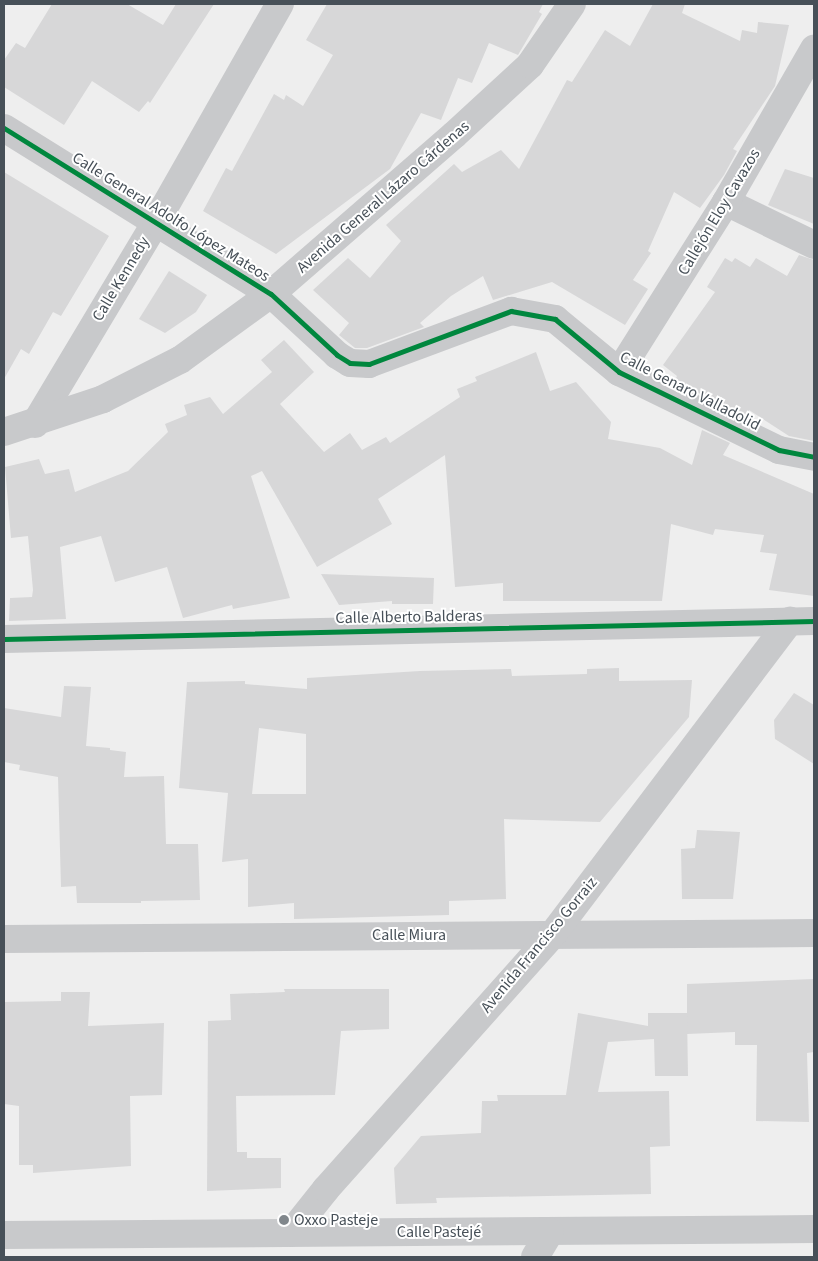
<!DOCTYPE html>
<meta charset="utf-8">
<style>
body{margin:0}
#map{position:relative;width:818px;height:1261px;overflow:hidden;background:#eee;font-family:"Source Sans 3",sans-serif}
div>[style]{position:absolute}
[style*='--x']{left:calc(var(--x)*1px);top:calc(var(--y)*1px);width:calc(var(--w)*1px);rotate:calc(var(--a)*1deg)}
.building>*{inset:0;background:#d7d7d8}
.minor>*{height:28px;margin:-14px;padding:0 14px;transform-origin:14px;border-radius:14px;background:#c8c9cb}
.cycleway>*{height:5px;margin:-2.5px;padding:0 2.5px;transform-origin:2.5px;border-radius:2.5px;background:#00873e}
.dots>*{width:14px;height:14px;translate:-50% -50%;box-sizing:border-box;border:2px solid #fff;border-radius:50%}
span{translate:-50% -50%;white-space:nowrap;text-align:center;line-height:1.15;-webkit-text-stroke:4px #fff;paint-order:stroke}
.street-label{font-size:16px;color:#475058}
.poi-label{font-size:16px;color:#475058}
.left{translate:0 -50%;text-align:left}
.frame{position:absolute;inset:0;border:5px solid #475058;pointer-events:none}
</style>
<div id="map">
<div class="building">
<i style="clip-path:polygon(52px 4px,127px 4px,163px 25px,176px 4px,214px 4px,150px 103px,148px 101px,139px 112px,92px 81px,64px 125px,4px 87px,4px 60px,16px 43px,25px 48px)"></i>
<i style="clip-path:polygon(327px 4px,543px 4px,539px 12px,542px 14px,518px 55px,489px 43px,472px 83px,458px 78px,441px 120px,421px 113px,390px 169px,276px 254px,203px 211px,226px 168px,232px 171px,274px 94px,284px 100px,286px 95px,303px 106px,333px 55px,306px 40px)"></i>
<i style="clip-path:polygon(653px 4px,685px 4px,682px 13px,740px 41px,742px 30px,757px 33px,758px 22px,789px 25px,775px 86px,733px 149px,737px 151px,724px 175px,700px 208px,674px 192px,648px 251px,651px 253px,633px 280px,648px 289px,625px 325px,552px 282px,493px 300px,483px 276px,451px 296px,420px 323px,424px 327px,367px 348px,355px 348px,339px 335px,349px 323px,313px 290px,348px 258px,370px 278px,401px 241px,386px 225px,454px 164px,462px 172px,501px 150px,519px 169px,567px 80px,572px 82px,605px 30px,630px 46px)"></i>
<i style="clip-path:polygon(785px 169px,814px 178px,814px 224px,768px 205px)"></i>
<i style="clip-path:polygon(4px 172px,109px 236px,61px 316px,53px 312px,29px 354px,21px 349px,4px 379px)"></i>
<i style="clip-path:polygon(799px 255px,814px 260px,814px 441px,789px 436px,749px 410px,746px 416px,684px 386px,675px 380px,677px 376px,663px 365px,715px 292px,707px 287px,725px 258px,732px 262px,735px 258px,750px 267px,756px 258px,787px 276px)"></i>
<i style="clip-path:polygon(169px 271px,207px 295px,196px 312px,165px 333px,139px 319px)"></i>
<i style="clip-path:polygon(284px 340px,314px 372px,280px 404px,324px 452px,350px 433px,362px 450px,386px 437px,390px 443px,460px 397px,457px 389px,477px 381px,475px 377px,536px 352px,550px 391px,576px 382px,611px 422px,608px 439px,660px 448px,692px 465px,702px 430px,730px 443px,723px 455px,814px 494px,814px 596px,769px 590px,777px 554px,760px 552px,764px 535px,715px 529px,713px 535px,671px 524px,662px 601px,503px 601px,503px 583px,455px 587px,445px 455px,378px 499px,392px 524px,317px 567px,262px 471px,251px 476px,290px 598px,233px 609px,232px 605px,183px 618px,167px 567px,115px 582px,101px 536px,60px 547px,66px 619px,9px 621px,10px 598px,32px 597px,33px 590px,28px 536px,11px 538px,5px 467px,39px 459px,45px 474px,69px 469px,75px 492px,128px 471px,168px 432px,165px 424px,187px 415px,184px 405px,210px 397px,223px 414px,272px 372px,261px 360px)"></i>
<i style="clip-path:polygon(321px 574px,434px 578px,433px 604px,392px 604px,392px 601px,339px 605px)"></i>
<i style="clip-path:polygon(evenodd,619px 668px,619px 681px,692px 680px,689px 717px,600px 822px,504px 819px,506px 899px,449px 901px,449px 915px,294px 919px,294px 903px,248px 907px,248px 859px,222px 862px,228px 793px,179px 788px,187px 682px,245px 681px,245px 684px,307px 689px,307px 678px,420px 671px,511px 669px,512px 676px,587px 674px,587px 669px,619px 668px,259px 728px,306px 734px,306px 794px,252px 794px,259px 728px)"></i>
<i style="clip-path:polygon(64px 686px,91px 687px,86px 746px,110px 748px,110px 750px,126px 752px,124px 777px,164px 776px,166px 844px,198px 844px,200px 900px,141px 901px,141px 903px,77px 903px,76px 886px,61px 887px,58px 777px,19px 770px,20px 765px,4px 762px,4px 708px,61px 717px)"></i>
<i style="clip-path:polygon(794px 693px,814px 705px,814px 764px,775px 739px,774px 720px)"></i>
<i style="clip-path:polygon(697px 830px,740px 832px,733px 899px,682px 899px,681px 849px,695px 848px)"></i>
<i style="clip-path:polygon(814px 979px,814px 1052px,807px 1053px,809px 1122px,756px 1121px,757px 1045px,735px 1045px,735px 1032px,687px 1034px,687px 984px)"></i>
<i style="clip-path:polygon(284px 989px,389px 989px,389px 1029px,341px 1031px,335px 1095px,236px 1096px,237px 1152px,247px 1152px,247px 1158px,281px 1158px,281px 1188px,207px 1191px,208px 1021px,231px 1020px,230px 994px,285px 992px)"></i>
<i style="clip-path:polygon(61px 992px,90px 992px,88px 1026px,164px 1023px,162px 1095px,130px 1096px,131px 1166px,33px 1173px,33px 1165px,19px 1165px,19px 1106px,4px 1104px,4px 1002px,61px 1001px)"></i>
<i style="clip-path:polygon(578px 1013px,648px 1026px,648px 1013px,687px 1013px,688px 1076px,655px 1076px,654px 1039px,608px 1042px,598px 1092px,669px 1091px,670px 1146px,650px 1147px,651px 1194px,436px 1198px,437px 1203px,396px 1204px,394px 1168px,421px 1136px,481px 1133px,482px 1101px,498px 1101px,497px 1095px,566px 1095px)"></i>
</div>
<div class="minor">
<i style="--x:4;--y:128;--w:314;--a:31.9"></i>
<i style="--x:271;--y:294;--w:90;--a:42.7"></i>
<i style="--x:337;--y:355;--w:15;--a:32"></i>
<i style="--x:350;--y:363;--w:19;--a:3"></i>
<i style="--x:369;--y:364;--w:152;--a:-20.5"></i>
<i style="--x:511;--y:311;--w:45;--a:10.3"></i>
<i style="--x:555;--y:319;--w:83;--a:39.6"></i>
<i style="--x:619;--y:372;--w:178;--a:26"></i>
<i style="--x:779;--y:450;--w:36;--a:11"></i>
<i style="--x:726;--y:202;--w:98;--a:26"></i>
<i style="--x:619;--y:372;--w:201;--a:-57.8"></i>
<i style="--x:726;--y:202;--w:177;--a:-60.1"></i>
<i style="--x:35;--y:424;--w:235;--a:-59.1"></i>
<i style="--x:156;--y:222;--w:251;--a:-60.4"></i>
<i style="--x:4;--y:432;--w:104;--a:-18.4"></i>
<i style="--x:103;--y:399;--w:86;--a:-26.9"></i>
<i style="--x:180;--y:360;--w:112;--a:-36"></i>
<i style="--x:271;--y:294;--w:242;--a:-41"></i>
<i style="--x:454;--y:135;--w:103;--a:-42.6"></i>
<i style="--x:530;--y:65;--w:74;--a:-55.5"></i>
<i style="--x:4;--y:639;--w:810;--a:-1.27"></i>
<i style="--x:4;--y:939;--w:810;--a:-0.42"></i>
<i style="--x:291;--y:1233;--w:56;--a:-51.5"></i>
<i style="--x:326;--y:1189;--w:341;--a:-48.3"></i>
<i style="--x:553;--y:934;--w:393;--a:-52.9"></i>
<i style="--x:4;--y:1235;--w:810;--a:-0.42"></i>
<i style="--x:535;--y:1257;--w:29;--a:-59"></i>
</div>
<div class="cycleway">
<i style="--x:4;--y:128;--w:314;--a:31.9"></i>
<i style="--x:271;--y:294;--w:90;--a:42.7"></i>
<i style="--x:337;--y:355;--w:15;--a:32"></i>
<i style="--x:350;--y:363;--w:19;--a:3"></i>
<i style="--x:369;--y:364;--w:152;--a:-20.5"></i>
<i style="--x:511;--y:311;--w:45;--a:10.3"></i>
<i style="--x:555;--y:319;--w:83;--a:39.6"></i>
<i style="--x:619;--y:372;--w:178;--a:26"></i>
<i style="--x:779;--y:450;--w:36;--a:11"></i>
<i style="--x:4;--y:639;--w:810;--a:-1.27"></i>
</div>
<div class="dots">
<i style="left:284px;top:1220px;background:#81878c"></i>
</div>
<div class="street-label">
<span style="left:383px;top:197px;rotate:-41deg">Avenida General Lázaro Cárdenas</span>
<span style="left:719px;top:212px;rotate:-59deg">Callejón Eloy Cavazos</span>
<span style="left:171px;top:217px;rotate:32deg">Calle General Adolfo López Mateos</span>
<span style="left:121px;top:279px;rotate:-59deg">Calle Kennedy</span>
<span style="left:690px;top:391px;rotate:27deg">Calle Genaro Valladolid</span>
<span style="left:409px;top:617px;rotate:-1deg">Calle Alberto Balderas</span>
<span style="left:409px;top:935px">Calle Miura</span>
<span style="left:539px;top:945px;rotate:-50deg">Avenida Francisco Gorraiz</span>
<span style="left:439px;top:1232px">Calle Pastejé</span>
</div>
<div class="poi-label">
<span class="left" style="left:294px;top:1220px">Oxxo Pasteje</span>
</div>
<div class="frame"></div>
</div>
